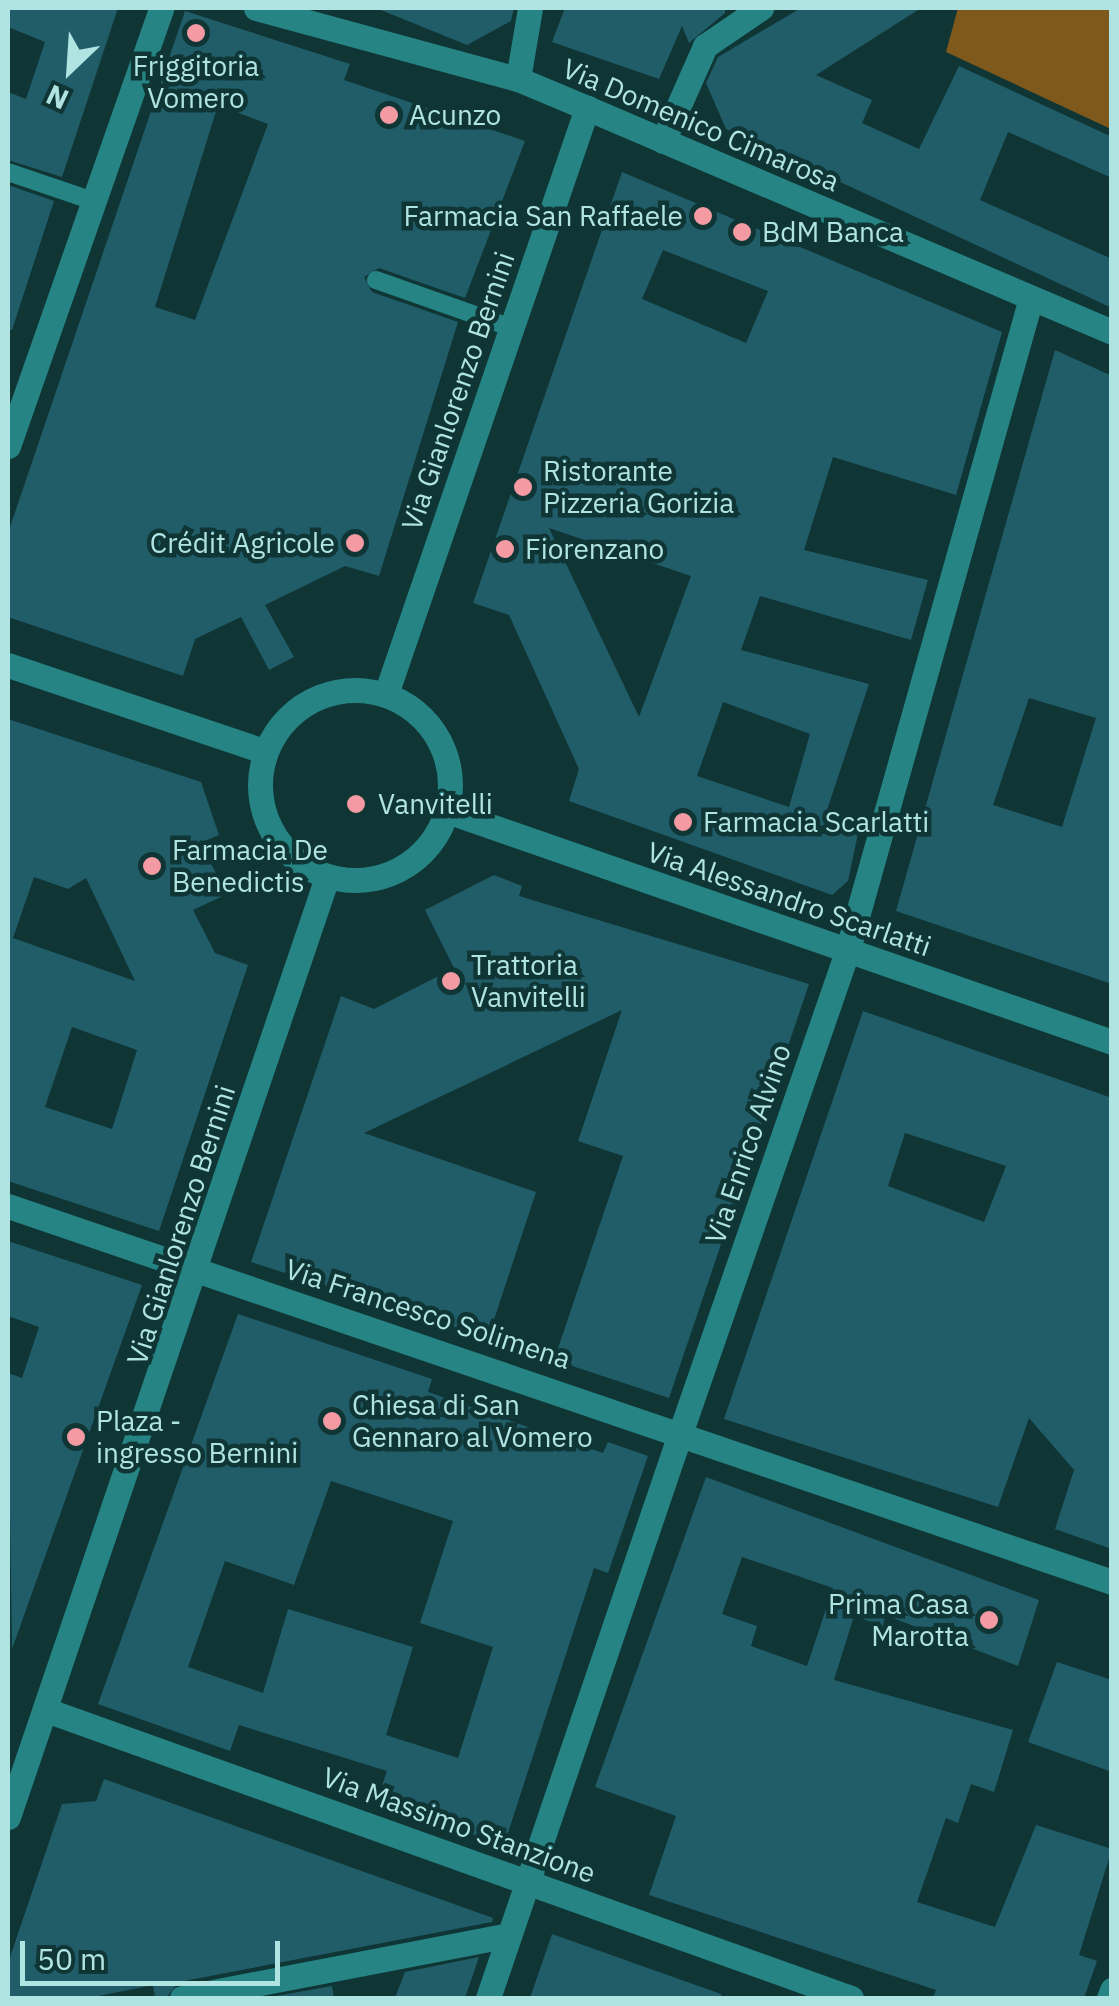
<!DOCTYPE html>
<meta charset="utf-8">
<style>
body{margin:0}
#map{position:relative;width:1119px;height:2006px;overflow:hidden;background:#0f3535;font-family:"IBM Plex Sans",sans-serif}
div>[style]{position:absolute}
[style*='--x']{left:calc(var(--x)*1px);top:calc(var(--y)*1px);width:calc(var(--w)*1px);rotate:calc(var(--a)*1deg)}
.forest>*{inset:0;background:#7f581b}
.building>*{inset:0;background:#215d69}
.service>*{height:18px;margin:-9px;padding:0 9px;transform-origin:9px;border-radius:9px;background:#268584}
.pedestrian>*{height:25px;margin:-12.5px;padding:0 12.5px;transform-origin:12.5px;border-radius:12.5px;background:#268584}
.minor>*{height:25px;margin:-12.5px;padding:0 12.5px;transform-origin:12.5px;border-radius:12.5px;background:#268584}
.tertiary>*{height:25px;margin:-12.5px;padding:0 12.5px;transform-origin:12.5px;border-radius:12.5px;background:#268584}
.tertiary>.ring{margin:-12.5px;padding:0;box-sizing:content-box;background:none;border:25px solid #268584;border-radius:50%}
.dots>*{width:28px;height:28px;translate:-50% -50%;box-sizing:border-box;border:5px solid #0f3535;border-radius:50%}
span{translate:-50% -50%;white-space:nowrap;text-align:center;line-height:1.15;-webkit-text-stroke:9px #0f3535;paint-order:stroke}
.poi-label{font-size:28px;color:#b0e4e3}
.left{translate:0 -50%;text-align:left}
.right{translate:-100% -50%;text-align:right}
.street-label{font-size:28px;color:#b0e4e3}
.frame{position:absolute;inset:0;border:10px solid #b0e4e3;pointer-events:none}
.north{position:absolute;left:20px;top:20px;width:100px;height:100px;-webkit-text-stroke:8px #0f3535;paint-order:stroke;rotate:205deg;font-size:28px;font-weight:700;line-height:40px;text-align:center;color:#b0e4e3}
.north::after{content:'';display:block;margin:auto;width:35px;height:45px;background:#b0e4e3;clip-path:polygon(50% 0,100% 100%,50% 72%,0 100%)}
.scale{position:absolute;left:20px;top:1941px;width:260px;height:45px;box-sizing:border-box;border:5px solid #b0e4e3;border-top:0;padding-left:12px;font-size:30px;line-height:35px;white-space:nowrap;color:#b0e4e3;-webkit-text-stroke:8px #0f3535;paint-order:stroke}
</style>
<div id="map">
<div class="forest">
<i style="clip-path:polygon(958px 8px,1111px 8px,1111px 129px,946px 52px)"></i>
</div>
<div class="building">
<i style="clip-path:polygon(8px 8px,118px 8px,62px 177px,8px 160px,8px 92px,26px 99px,45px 42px,8px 27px)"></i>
<i style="clip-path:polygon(376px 8px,514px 8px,511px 21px,467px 45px)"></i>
<i style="clip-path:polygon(565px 8px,725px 8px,725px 13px,689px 43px,682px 26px,659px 79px,552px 42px)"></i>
<i style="clip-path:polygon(801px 8px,921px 8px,816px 75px,872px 100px,862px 123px,919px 149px,959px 66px,1112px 137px,1112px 178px,1008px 132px,980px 200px,1112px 259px,1112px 308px,726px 129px,706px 83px,718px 57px)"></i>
<i style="clip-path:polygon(evenodd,185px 11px,350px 64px,344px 80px,525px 141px,465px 298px,379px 268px,364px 277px,372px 292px,458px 322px,379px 576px,345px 566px,265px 605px,294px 657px,269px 670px,241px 617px,195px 639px,183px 676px,8px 617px,8px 533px,185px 11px,218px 105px,268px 124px,195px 320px,155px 307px,218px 105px)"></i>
<i style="clip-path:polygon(evenodd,622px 172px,1002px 332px,956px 495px,833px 457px,804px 550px,928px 580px,911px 640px,760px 596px,741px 650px,869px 684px,827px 810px,860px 824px,848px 881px,832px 895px,569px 801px,579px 769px,509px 615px,473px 603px,622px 172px,663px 250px,768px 291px,746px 343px,642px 299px,663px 250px,622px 172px,549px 528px,691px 576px,639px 717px,549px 528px,622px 172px,723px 702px,810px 734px,789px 807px,697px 776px,723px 702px)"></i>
<i style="clip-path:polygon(8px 185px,54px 201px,12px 330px,8px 330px)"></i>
<i style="clip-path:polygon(evenodd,1055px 350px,1112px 376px,1112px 984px,896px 911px,1055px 350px,1029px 698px,1096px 718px,1062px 827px,993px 805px,1029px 698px)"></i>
<i style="clip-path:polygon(evenodd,8px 719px,201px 782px,219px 835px,200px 843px,227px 894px,193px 910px,215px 953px,248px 965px,159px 1231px,8px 1181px,8px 719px,34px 877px,68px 889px,86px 878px,135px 981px,13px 938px,34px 877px,8px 719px,72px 1027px,137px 1050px,112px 1129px,45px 1107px,72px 1027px)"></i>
<i style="clip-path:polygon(494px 875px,522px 886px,519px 896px,809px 984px,669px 1398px,554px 1360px,623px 1156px,578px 1141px,622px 1010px,364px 1133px,536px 1192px,488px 1338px,251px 1262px,341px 996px,374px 1009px,454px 968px,425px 910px)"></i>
<i style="clip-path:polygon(evenodd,863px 1011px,1112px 1098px,1112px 1549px,1055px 1529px,1074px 1470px,1029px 1418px,998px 1507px,724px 1419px,863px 1011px,905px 1133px,1006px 1166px,984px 1222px,888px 1186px,905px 1133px)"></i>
<i style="clip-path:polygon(8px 1241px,142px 1285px,12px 1649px,8px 1373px,22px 1378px,39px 1327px,8px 1316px)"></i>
<i style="clip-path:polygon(evenodd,238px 1314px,432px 1379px,428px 1392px,603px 1453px,608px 1442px,648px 1456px,608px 1573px,594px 1568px,504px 1845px,376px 1803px,387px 1771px,239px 1725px,230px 1751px,98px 1704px,238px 1314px,331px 1481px,453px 1521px,420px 1623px,493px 1647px,458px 1758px,386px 1735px,413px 1647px,288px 1609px,263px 1693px,188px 1667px,225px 1561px,294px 1585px,331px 1481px)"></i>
<i style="clip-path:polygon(evenodd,706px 1477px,1039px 1600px,1018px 1666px,885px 1615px,883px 1626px,854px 1616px,834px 1680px,1013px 1730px,994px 1792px,971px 1784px,958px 1823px,946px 1818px,917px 1902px,995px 1927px,1036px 1825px,1112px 1849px,1079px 1955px,1097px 1961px,1084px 1998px,933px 1998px,936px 1990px,649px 1895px,676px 1816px,595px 1787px,706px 1477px,742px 1557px,833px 1588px,807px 1666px,751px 1646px,757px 1626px,722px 1614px,742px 1557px)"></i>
<i style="clip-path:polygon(1057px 1662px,1112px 1680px,1112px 1772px,1028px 1742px)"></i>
<i style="clip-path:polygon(104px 1779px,493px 1918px,492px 1922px,179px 1982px,166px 1998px,155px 1998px,153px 1985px,89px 1998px,8px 1998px,8px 1963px,62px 1804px,96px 1801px)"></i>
<i style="clip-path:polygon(552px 1934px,721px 1994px,721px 1998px,530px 1998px)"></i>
<i style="clip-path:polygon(479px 1957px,465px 1998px,395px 1998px,405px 1972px)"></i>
<i style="clip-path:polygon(332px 1986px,334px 1998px,265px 1998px)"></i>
</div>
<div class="service">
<i style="--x:8;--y:172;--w:90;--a:18.8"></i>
<i style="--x:376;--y:280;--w:144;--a:19.4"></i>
</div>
<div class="pedestrian">
<i style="--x:447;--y:811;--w:704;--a:19.16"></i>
<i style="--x:681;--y:1431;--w:507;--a:-70.89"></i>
<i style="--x:847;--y:952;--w:679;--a:-74.29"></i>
</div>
<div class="minor">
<i style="--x:256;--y:8;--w:271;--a:15.2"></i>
<i style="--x:518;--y:79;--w:75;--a:22.8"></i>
<i style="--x:518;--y:79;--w:72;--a:-80.4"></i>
<i style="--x:663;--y:141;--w:104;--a:-66.1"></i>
<i style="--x:705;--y:46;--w:68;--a:-34.2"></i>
<i style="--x:8;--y:446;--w:464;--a:-70.7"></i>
<i style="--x:8;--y:665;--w:270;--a:18.6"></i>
<i style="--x:8;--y:1206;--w:1166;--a:18.81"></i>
<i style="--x:46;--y:1710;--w:855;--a:19.69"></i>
<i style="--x:182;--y:1998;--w:333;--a:-10.9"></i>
<i style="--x:488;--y:1998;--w:599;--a:-71.2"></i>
<i style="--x:1109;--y:1998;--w:9;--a:-69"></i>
</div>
<div class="tertiary">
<i class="ring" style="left:260px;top:690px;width:165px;height:165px"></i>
<i style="--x:386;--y:694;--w:620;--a:-71.07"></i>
<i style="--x:587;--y:108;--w:571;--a:23.11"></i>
<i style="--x:8;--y:1817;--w:993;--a:-71.25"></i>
</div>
<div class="dots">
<i style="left:196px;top:33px;background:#f49aa2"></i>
<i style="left:389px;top:115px;background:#f49aa2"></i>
<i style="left:703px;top:216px;background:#f49aa2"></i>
<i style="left:742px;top:232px;background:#f49aa2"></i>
<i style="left:523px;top:487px;background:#f49aa2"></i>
<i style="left:355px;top:543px;background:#f49aa2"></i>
<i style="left:505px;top:549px;background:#f49aa2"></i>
<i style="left:356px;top:804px;background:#f49aa2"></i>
<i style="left:683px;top:822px;background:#f49aa2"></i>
<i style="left:152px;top:866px;background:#f49aa2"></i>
<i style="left:451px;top:981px;background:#f49aa2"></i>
<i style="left:332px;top:1421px;background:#f49aa2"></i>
<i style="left:76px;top:1437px;background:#f49aa2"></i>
<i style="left:989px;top:1620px;background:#f49aa2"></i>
</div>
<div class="poi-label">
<span style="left:196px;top:82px">Friggitoria<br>Vomero</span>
<span class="left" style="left:409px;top:115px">Acunzo</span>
<span class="right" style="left:683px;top:216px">Farmacia San Raffaele</span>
<span class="left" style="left:762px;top:232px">BdM Banca</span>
<span class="left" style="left:543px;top:487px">Ristorante<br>Pizzeria Gorizia</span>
<span class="right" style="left:335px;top:543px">Crédit Agricole</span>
<span class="left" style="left:525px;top:549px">Fiorenzano</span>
<span class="left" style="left:378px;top:804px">Vanvitelli</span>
<span class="left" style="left:703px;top:822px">Farmacia Scarlatti</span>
<span class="left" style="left:172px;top:866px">Farmacia De<br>Benedictis</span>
<span class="left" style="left:471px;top:981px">Trattoria<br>Vanvitelli</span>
<span class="left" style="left:352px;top:1421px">Chiesa di San<br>Gennaro al Vomero</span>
<span class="left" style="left:96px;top:1437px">Plaza -<br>ingresso Bernini</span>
<span class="right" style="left:969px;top:1620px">Prima Casa<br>Marotta</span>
</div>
<div class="street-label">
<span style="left:701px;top:125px;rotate:23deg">Via Domenico Cimarosa</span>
<span style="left:458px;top:391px;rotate:-71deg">Via Gianlorenzo Bernini</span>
<span style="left:789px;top:899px;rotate:19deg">Via Alessandro Scarlatti</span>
<span style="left:748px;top:1144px;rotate:-71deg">Via Enrico Alvino</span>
<span style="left:181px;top:1225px;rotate:-72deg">Via Gianlorenzo Bernini</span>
<span style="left:428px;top:1314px;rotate:18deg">Via Francesco Solimena</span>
<span style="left:459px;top:1825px;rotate:20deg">Via Massimo Stanzione</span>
</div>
<div class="frame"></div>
<div class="north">N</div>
<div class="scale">50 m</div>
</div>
